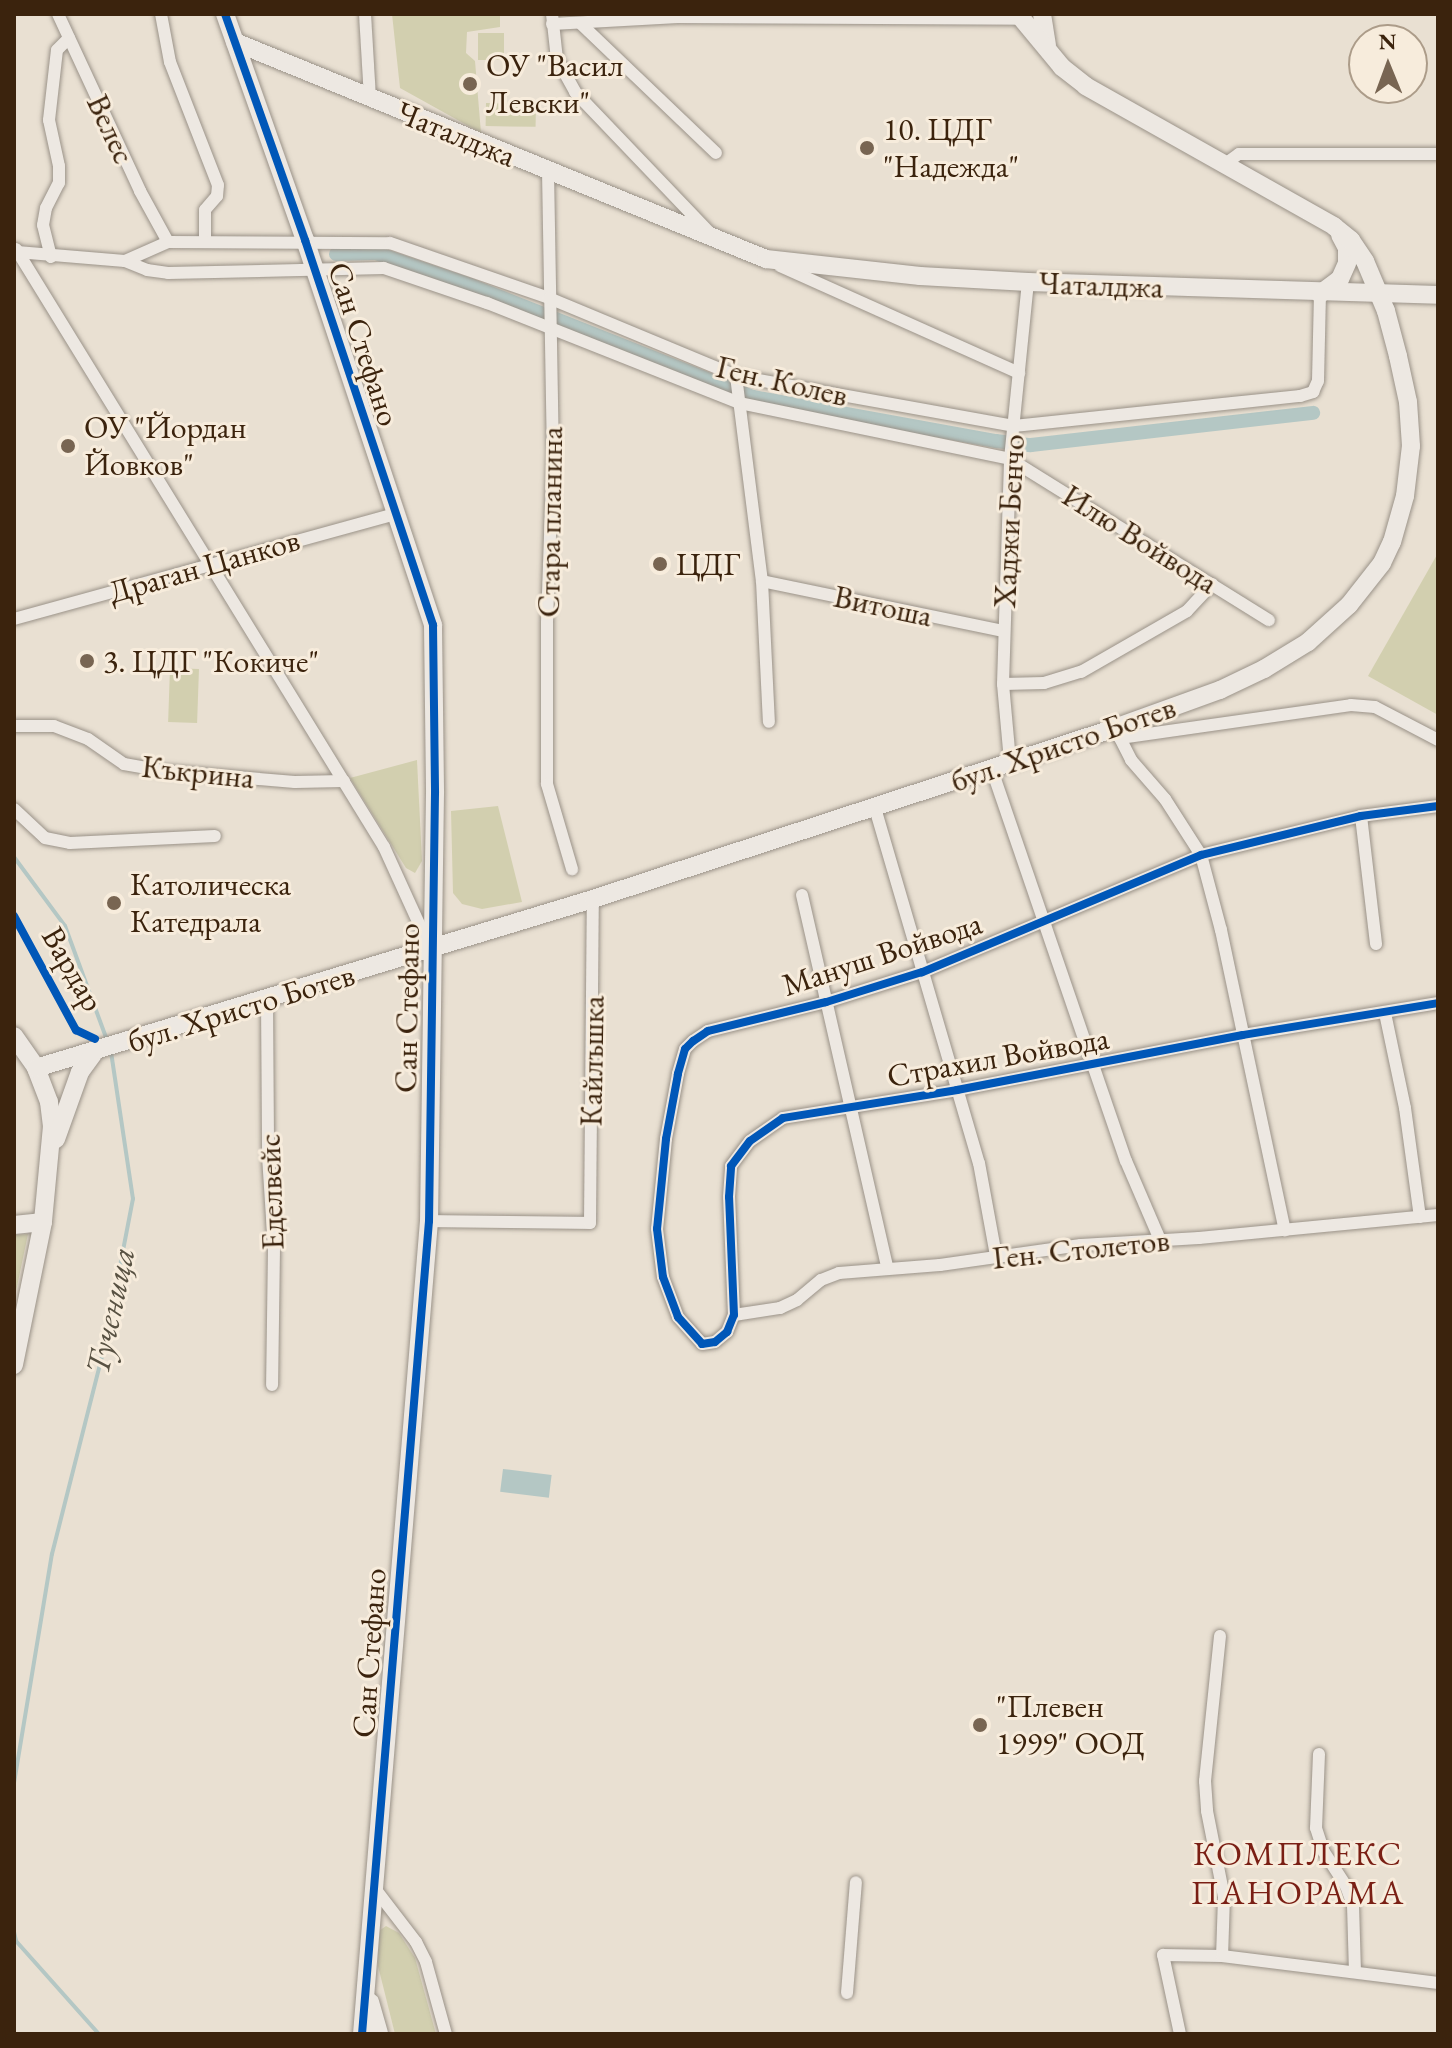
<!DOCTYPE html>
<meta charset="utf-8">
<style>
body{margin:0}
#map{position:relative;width:1452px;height:2048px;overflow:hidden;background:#e9e0d2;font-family:"EB Garamond",serif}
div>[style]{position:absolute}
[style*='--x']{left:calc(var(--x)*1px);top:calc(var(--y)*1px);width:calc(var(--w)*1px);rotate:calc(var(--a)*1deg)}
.green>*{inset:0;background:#d2cfaf;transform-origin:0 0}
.water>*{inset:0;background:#b4c7c4;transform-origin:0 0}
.stream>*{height:4px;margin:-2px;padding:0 2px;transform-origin:2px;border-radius:2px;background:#b4c7c4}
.canal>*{height:14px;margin:-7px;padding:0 7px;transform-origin:7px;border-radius:7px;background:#b4c7c4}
.roads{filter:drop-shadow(0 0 2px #9a9288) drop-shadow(0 0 2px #9a9288)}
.street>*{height:12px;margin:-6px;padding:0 6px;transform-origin:6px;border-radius:6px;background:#ede8e2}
.secondary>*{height:18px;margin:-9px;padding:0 9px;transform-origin:9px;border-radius:9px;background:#ede8e2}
.cycleway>*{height:8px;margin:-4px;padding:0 4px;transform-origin:4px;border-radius:4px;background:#0057b8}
.dots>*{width:22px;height:22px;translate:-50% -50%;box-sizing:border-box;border:4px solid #f7ecdc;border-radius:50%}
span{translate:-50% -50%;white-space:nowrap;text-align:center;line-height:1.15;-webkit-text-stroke:6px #f7ecdc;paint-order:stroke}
.poi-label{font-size:32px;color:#3b230d}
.left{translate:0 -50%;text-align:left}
.street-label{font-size:32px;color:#3b230d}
.water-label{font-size:34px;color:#585142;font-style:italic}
.neighbourhood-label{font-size:34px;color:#7a1f14;letter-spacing:2px}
.frame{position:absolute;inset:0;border:16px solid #3b230d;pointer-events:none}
.north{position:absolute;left:1348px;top:24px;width:80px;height:80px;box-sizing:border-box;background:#f7ecdc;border:2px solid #ac9c89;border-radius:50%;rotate:359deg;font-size:22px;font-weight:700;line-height:32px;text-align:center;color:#3b230d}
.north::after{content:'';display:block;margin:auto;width:28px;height:36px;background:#786552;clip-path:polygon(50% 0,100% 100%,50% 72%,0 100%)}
</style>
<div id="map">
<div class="green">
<i style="clip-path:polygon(392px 14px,500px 14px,500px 27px,467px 32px,466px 53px,475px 61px,481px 133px,400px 88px)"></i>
<i style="left:478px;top:33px;width:26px;height:27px"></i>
<i style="left:486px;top:103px;width:50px;height:23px;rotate:1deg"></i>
<i style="clip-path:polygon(1438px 553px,1438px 715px,1368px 676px)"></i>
<i style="left:170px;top:668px;width:29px;height:54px;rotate:2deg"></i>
<i style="clip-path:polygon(417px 760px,422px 861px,415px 873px,406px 868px,350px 778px)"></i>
<i style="clip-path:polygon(498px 806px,522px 902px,482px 909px,462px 904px,453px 893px,451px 811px)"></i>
<i style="clip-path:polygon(28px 1234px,14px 1301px,14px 1235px)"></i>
<i style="clip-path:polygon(386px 1926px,399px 1933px,415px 1958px,436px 2034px,395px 2034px,378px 1966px,379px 1931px)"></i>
</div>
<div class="water">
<i style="left:503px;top:1469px;width:49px;height:23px;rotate:7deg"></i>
</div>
<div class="stream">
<i style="--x:14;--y:857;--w:86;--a:53.5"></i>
<i style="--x:65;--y:926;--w:121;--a:69.8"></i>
<i style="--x:14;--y:1783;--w:232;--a:-80.6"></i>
<i style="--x:52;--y:1554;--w:217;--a:-75.8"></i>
<i style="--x:105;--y:1344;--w:148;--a:-79.1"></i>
<i style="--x:133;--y:1199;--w:149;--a:-98.5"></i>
<i style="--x:14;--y:1932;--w:9;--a:77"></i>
<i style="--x:16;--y:1941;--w:125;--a:48.3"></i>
</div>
<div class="canal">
<i style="--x:336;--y:254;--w:40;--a:-1.4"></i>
<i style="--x:376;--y:253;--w:99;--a:18.8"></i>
<i style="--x:470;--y:285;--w:304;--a:21.6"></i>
<i style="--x:753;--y:397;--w:247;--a:10.3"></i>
<i style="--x:996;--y:441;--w:35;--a:7"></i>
<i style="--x:1031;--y:445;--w:284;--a:-6.5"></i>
</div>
<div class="roads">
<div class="street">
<i style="--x:58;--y:14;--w:195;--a:65.1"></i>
<i style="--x:140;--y:191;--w:58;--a:61.2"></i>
<i style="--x:161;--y:14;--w:49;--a:79.4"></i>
<i style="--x:170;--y:62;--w:132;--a:68.7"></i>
<i style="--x:218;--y:185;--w:11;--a:95"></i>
<i style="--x:217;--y:196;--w:18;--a:131"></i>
<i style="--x:205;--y:210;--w:32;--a:90"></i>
<i style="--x:365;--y:14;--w:85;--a:86.6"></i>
<i style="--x:552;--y:14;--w:45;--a:83.7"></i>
<i style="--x:557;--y:59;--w:38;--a:61"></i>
<i style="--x:575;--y:92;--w:194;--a:46.3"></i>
<i style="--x:580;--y:23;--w:188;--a:43.7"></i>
<i style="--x:552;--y:24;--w:126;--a:-3.2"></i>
<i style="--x:678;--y:17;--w:347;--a:0.3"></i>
<i style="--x:1225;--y:164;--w:17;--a:-36"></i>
<i style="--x:1239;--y:154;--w:199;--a:0"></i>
<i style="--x:548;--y:171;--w:279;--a:89"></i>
<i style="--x:553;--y:450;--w:173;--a:92"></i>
<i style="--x:547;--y:623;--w:161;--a:90"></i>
<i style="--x:547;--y:784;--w:89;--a:73.6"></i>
<i style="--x:16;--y:249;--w:702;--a:58.39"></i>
<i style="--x:384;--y:847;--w:111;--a:65.5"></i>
<i style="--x:17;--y:252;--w:108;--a:4.8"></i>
<i style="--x:125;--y:261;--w:24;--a:22"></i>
<i style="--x:147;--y:270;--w:21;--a:8"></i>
<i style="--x:168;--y:273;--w:216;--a:-1.3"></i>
<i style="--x:384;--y:268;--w:109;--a:18.8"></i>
<i style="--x:487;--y:303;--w:272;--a:21.6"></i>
<i style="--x:740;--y:403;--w:276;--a:11.7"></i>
<i style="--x:1010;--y:459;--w:305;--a:31.9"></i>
<i style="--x:51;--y:257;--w:33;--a:-104"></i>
<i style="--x:43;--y:225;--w:17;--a:-80"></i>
<i style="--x:46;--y:208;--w:28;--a:-63"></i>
<i style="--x:59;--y:183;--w:17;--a:-90"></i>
<i style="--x:59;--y:166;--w:47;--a:-102.3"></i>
<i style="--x:49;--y:120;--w:70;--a:-83.5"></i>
<i style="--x:57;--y:50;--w:17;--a:-45"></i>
<i style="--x:125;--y:261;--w:47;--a:-23.8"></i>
<i style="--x:168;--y:242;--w:222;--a:0.3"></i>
<i style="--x:390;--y:243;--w:168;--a:19.1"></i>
<i style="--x:549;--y:298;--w:203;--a:22.6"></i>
<i style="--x:736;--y:376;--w:282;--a:10.2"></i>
<i style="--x:1014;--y:426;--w:288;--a:-6"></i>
<i style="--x:1300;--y:396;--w:14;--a:-17"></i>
<i style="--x:1313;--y:392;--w:12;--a:-66"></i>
<i style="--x:1318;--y:381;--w:87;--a:-88.7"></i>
<i style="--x:780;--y:266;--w:262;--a:24.1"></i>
<i style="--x:736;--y:376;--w:207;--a:82.8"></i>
<i style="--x:762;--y:581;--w:141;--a:87.2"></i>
<i style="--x:762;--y:581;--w:247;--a:11.7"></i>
<i style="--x:14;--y:619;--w:394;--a:-15.4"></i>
<i style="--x:1003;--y:684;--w:41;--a:-1.4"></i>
<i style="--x:1044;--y:683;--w:39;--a:-17"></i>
<i style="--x:1081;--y:672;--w:122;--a:-29.9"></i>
<i style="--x:1187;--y:611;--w:37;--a:-47"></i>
<i style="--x:14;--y:726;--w:40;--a:0"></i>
<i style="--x:54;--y:726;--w:36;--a:21"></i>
<i style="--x:88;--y:739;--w:44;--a:34.8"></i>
<i style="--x:124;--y:764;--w:41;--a:9.9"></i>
<i style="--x:164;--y:771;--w:131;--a:4.8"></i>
<i style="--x:295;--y:782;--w:49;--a:-1.2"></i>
<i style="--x:1117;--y:735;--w:4;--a:45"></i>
<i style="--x:1120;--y:738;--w:233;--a:-8.1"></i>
<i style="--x:1351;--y:705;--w:24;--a:5"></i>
<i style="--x:1375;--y:707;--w:71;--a:27.6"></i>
<i style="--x:1120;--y:738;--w:25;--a:63"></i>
<i style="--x:1131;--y:760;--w:52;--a:48.9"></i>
<i style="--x:1165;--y:799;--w:67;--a:57.3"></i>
<i style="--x:1201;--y:855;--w:78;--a:75.1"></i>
<i style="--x:1221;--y:930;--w:307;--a:78"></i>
<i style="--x:1010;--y:761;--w:77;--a:-95.2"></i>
<i style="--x:1003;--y:684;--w:225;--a:-88.2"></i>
<i style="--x:1010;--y:459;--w:178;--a:-84.2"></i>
<i style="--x:991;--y:767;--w:416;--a:71.1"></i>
<i style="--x:1126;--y:1161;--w:86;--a:66.7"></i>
<i style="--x:1438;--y:806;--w:78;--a:172.6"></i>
<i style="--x:1361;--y:816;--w:165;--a:166.3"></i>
<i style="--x:1201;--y:855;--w:303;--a:157.2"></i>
<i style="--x:922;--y:972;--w:101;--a:162.6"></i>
<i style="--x:826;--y:1002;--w:122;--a:166.2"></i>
<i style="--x:708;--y:1031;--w:18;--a:146"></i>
<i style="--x:693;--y:1041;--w:11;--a:135"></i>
<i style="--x:685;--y:1049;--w:26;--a:106"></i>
<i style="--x:678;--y:1074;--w:66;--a:100.5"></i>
<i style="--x:666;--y:1139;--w:90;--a:95.7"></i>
<i style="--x:657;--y:1229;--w:48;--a:82.9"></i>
<i style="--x:663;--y:1277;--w:43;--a:69.4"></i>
<i style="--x:678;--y:1317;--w:36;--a:48"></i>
<i style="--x:702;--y:1344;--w:13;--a:-9"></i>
<i style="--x:715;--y:1342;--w:16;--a:-40"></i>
<i style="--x:727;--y:1332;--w:18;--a:-68"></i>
<i style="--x:734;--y:1315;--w:118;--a:-92.4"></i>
<i style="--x:729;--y:1197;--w:31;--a:-86"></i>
<i style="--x:731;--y:1166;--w:31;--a:-53"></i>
<i style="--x:750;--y:1141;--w:40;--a:-34.9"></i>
<i style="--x:783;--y:1118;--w:176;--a:-9.1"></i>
<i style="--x:957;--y:1090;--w:291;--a:-10.9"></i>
<i style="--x:1243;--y:1035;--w:198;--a:-9.3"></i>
<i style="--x:875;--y:808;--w:370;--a:73.7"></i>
<i style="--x:979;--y:1163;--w:95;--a:79.6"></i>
<i style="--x:14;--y:809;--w:42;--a:43.1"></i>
<i style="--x:45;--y:838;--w:25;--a:11"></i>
<i style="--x:70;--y:843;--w:145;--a:-2.8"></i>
<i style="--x:1361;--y:816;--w:129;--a:83.3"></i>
<i style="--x:802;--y:895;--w:382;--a:77.1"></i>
<i style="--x:267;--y:999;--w:157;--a:89.6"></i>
<i style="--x:268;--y:1156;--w:92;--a:86.3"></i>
<i style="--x:274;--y:1248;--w:137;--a:90.8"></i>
<i style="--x:1385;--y:1013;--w:97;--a:78.1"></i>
<i style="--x:1405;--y:1108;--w:110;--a:82.2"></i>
<i style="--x:429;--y:1221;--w:161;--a:0.7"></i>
<i style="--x:590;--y:1223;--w:324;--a:-89.5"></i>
<i style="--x:734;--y:1315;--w:47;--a:-8.7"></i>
<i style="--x:780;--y:1308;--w:19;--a:-25"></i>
<i style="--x:797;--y:1300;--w:31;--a:-40"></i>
<i style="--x:821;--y:1280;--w:19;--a:-21"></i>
<i style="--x:839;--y:1273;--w:101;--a:-4.5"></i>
<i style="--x:940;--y:1265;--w:142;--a:-8.1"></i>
<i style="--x:1081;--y:1245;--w:118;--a:-3.4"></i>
<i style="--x:1199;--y:1238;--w:240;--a:-5.5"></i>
<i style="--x:1220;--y:1636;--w:146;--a:95.9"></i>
<i style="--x:1205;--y:1781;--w:30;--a:86"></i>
<i style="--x:1207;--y:1811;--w:88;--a:78.8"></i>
<i style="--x:1224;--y:1897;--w:59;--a:91.9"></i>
<i style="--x:1319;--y:1754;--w:74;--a:92.3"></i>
<i style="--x:1316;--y:1828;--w:25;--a:72"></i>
<i style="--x:1324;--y:1852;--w:40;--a:57.1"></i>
<i style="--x:1346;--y:1886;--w:20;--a:70"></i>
<i style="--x:1353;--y:1905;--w:66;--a:88.3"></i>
<i style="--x:376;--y:1890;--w:66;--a:52.4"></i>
<i style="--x:416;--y:1942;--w:22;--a:63"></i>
<i style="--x:426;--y:1962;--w:75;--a:74.5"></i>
<i style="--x:847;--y:1993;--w:111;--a:-85.4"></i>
<i style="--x:1180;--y:2034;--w:81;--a:-102.1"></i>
<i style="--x:1163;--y:1955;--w:59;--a:1"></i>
<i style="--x:1222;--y:1956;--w:218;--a:7.1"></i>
</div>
<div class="secondary">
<i style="--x:225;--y:14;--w:240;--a:70.5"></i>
<i style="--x:305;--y:240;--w:406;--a:71.6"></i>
<i style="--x:433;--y:625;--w:168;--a:89.3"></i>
<i style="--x:435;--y:793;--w:428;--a:90.8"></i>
<i style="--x:429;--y:1221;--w:816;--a:94.71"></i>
<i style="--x:1042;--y:14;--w:32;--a:81"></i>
<i style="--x:235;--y:42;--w:574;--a:22.23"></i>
<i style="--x:766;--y:259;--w:155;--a:6.3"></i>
<i style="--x:920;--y:276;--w:108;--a:3.2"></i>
<i style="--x:1028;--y:282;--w:410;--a:1.8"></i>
<i style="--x:1320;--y:294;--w:25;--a:-37"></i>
<i style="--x:1340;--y:279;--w:17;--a:-66"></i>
<i style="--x:1347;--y:263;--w:15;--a:-90"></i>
<i style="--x:1347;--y:248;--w:15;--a:-118"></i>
<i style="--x:14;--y:1036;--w:39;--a:55"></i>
<i style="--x:36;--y:1068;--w:36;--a:69"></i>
<i style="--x:49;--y:1102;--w:24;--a:83"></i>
<i style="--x:52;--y:1126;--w:96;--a:95.4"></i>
<i style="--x:43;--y:1222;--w:146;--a:101.5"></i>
<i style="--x:36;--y:1068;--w:582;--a:-16.88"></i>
<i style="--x:593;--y:899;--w:546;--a:-18.14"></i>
<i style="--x:1112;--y:729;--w:115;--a:-19.9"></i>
<i style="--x:1220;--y:690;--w:49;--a:-25.5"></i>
<i style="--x:1264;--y:669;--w:52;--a:-31.5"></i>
<i style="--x:1308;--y:642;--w:55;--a:-42.1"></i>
<i style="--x:1349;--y:605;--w:53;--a:-51.8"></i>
<i style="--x:1382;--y:563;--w:23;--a:-65"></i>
<i style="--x:1392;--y:542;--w:48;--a:-74.2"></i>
<i style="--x:1405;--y:496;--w:50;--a:-83.2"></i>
<i style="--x:1411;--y:446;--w:44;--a:-93.9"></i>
<i style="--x:1408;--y:402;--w:47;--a:-102.3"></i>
<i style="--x:1398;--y:356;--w:47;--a:-104.9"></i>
<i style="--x:1386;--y:311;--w:54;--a:-112.8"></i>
<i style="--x:1365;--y:261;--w:25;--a:-124"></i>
<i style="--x:1351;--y:240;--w:22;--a:-141"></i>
<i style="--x:1334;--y:226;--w:285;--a:-150.6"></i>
<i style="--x:1086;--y:86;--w:31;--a:-142"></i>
<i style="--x:1062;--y:67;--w:69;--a:-129.7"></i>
<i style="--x:56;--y:1139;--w:71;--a:-70.3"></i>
<i style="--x:80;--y:1072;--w:22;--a:-54"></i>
<i style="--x:14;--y:1225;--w:29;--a:-6"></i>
<i style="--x:370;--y:2002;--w:33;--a:74"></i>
</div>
</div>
<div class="cycleway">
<i style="--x:225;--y:14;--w:240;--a:70.5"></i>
<i style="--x:305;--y:240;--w:406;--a:71.6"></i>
<i style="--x:433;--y:625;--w:168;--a:89.3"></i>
<i style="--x:435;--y:793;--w:428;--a:90.8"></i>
<i style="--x:429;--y:1221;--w:816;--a:94.71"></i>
<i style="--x:1438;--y:806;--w:78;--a:172.6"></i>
<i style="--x:1361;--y:816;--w:165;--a:166.3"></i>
<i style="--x:1201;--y:855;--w:303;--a:157.2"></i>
<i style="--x:922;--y:972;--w:101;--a:162.6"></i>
<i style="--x:826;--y:1002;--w:122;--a:166.2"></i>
<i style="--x:708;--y:1031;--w:18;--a:146"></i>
<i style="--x:693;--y:1041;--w:11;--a:135"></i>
<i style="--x:685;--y:1049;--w:26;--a:106"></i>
<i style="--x:678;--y:1074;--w:66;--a:100.5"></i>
<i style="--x:666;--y:1139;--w:90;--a:95.7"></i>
<i style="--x:657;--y:1229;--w:48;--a:82.9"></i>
<i style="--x:663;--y:1277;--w:43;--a:69.4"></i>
<i style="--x:678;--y:1317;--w:36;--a:48"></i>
<i style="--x:702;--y:1344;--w:13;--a:-9"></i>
<i style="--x:715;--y:1342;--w:16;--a:-40"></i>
<i style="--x:727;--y:1332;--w:18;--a:-68"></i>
<i style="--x:734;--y:1315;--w:118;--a:-92.4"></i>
<i style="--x:729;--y:1197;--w:31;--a:-86"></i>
<i style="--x:731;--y:1166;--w:31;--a:-53"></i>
<i style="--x:750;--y:1141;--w:40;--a:-34.9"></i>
<i style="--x:783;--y:1118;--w:176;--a:-9.1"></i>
<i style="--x:957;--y:1090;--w:291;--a:-10.9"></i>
<i style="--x:1243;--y:1035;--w:198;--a:-9.3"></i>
<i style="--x:14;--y:916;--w:130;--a:61.5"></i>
<i style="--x:76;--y:1030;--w:21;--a:25"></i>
</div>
<div class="dots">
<i style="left:470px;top:84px;background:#786552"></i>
<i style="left:867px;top:148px;background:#786552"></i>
<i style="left:68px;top:446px;background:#786552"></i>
<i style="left:660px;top:564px;background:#786552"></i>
<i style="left:87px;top:661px;background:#786552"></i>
<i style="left:114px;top:903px;background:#786552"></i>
<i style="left:980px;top:1725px;background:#786552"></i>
</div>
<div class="poi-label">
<span class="left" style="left:486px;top:84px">ОУ "Васил<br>Левски"</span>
<span class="left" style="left:883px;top:148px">10. ЦДГ<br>"Надежда"</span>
<span class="left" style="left:84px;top:446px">ОУ "Йордан<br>Йовков"</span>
<span class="left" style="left:676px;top:564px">ЦДГ</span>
<span class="left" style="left:103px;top:661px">3. ЦДГ "Кокиче"</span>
<span class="left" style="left:130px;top:903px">Католическа<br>Катедрала</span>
<span class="left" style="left:996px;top:1725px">"Плевен<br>1999" ООД</span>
</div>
<div class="street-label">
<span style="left:111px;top:129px;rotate:65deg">Велес</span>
<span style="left:456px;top:134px;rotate:22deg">Чаталджа</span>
<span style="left:1101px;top:285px;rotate:2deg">Чаталджа</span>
<span style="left:364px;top:344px;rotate:72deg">Сан Стефано</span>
<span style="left:782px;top:381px;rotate:13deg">Ген. Колев</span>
<span style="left:1009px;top:521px;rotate:-87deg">Хаджи Бенчо</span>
<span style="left:550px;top:522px;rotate:-89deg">Стара планина</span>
<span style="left:1140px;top:539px;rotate:32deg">Илю Войвода</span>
<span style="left:204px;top:566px;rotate:-16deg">Драган Цанков</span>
<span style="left:883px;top:606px;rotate:12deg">Витоша</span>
<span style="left:1063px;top:744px;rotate:-19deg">бул. Христо Ботев</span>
<span style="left:198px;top:772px;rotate:6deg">Къкрина</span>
<span style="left:882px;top:954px;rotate:-18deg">Мануш Войвода</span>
<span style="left:73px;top:969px;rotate:60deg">Вардар</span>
<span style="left:241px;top:1008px;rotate:-17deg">бул. Христо Ботев</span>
<span style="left:407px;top:1008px;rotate:-89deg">Сан Стефано</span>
<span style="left:998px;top:1057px;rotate:-10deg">Страхил Войвода</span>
<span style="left:592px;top:1061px;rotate:-89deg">Кайлъшка</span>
<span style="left:271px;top:1192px;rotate:-92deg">Еделвейс</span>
<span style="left:1081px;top:1249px;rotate:-6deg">Ген. Столетов</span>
<span style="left:369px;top:1653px;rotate:-86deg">Сан Стефано</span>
</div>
<div class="water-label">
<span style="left:110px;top:1311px;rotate:-78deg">Тученица</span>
</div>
<div class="neighbourhood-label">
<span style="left:1298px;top:1873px">КОМПЛЕКС<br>ПАНОРАМА</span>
</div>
<div class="frame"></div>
<div class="north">N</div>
</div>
